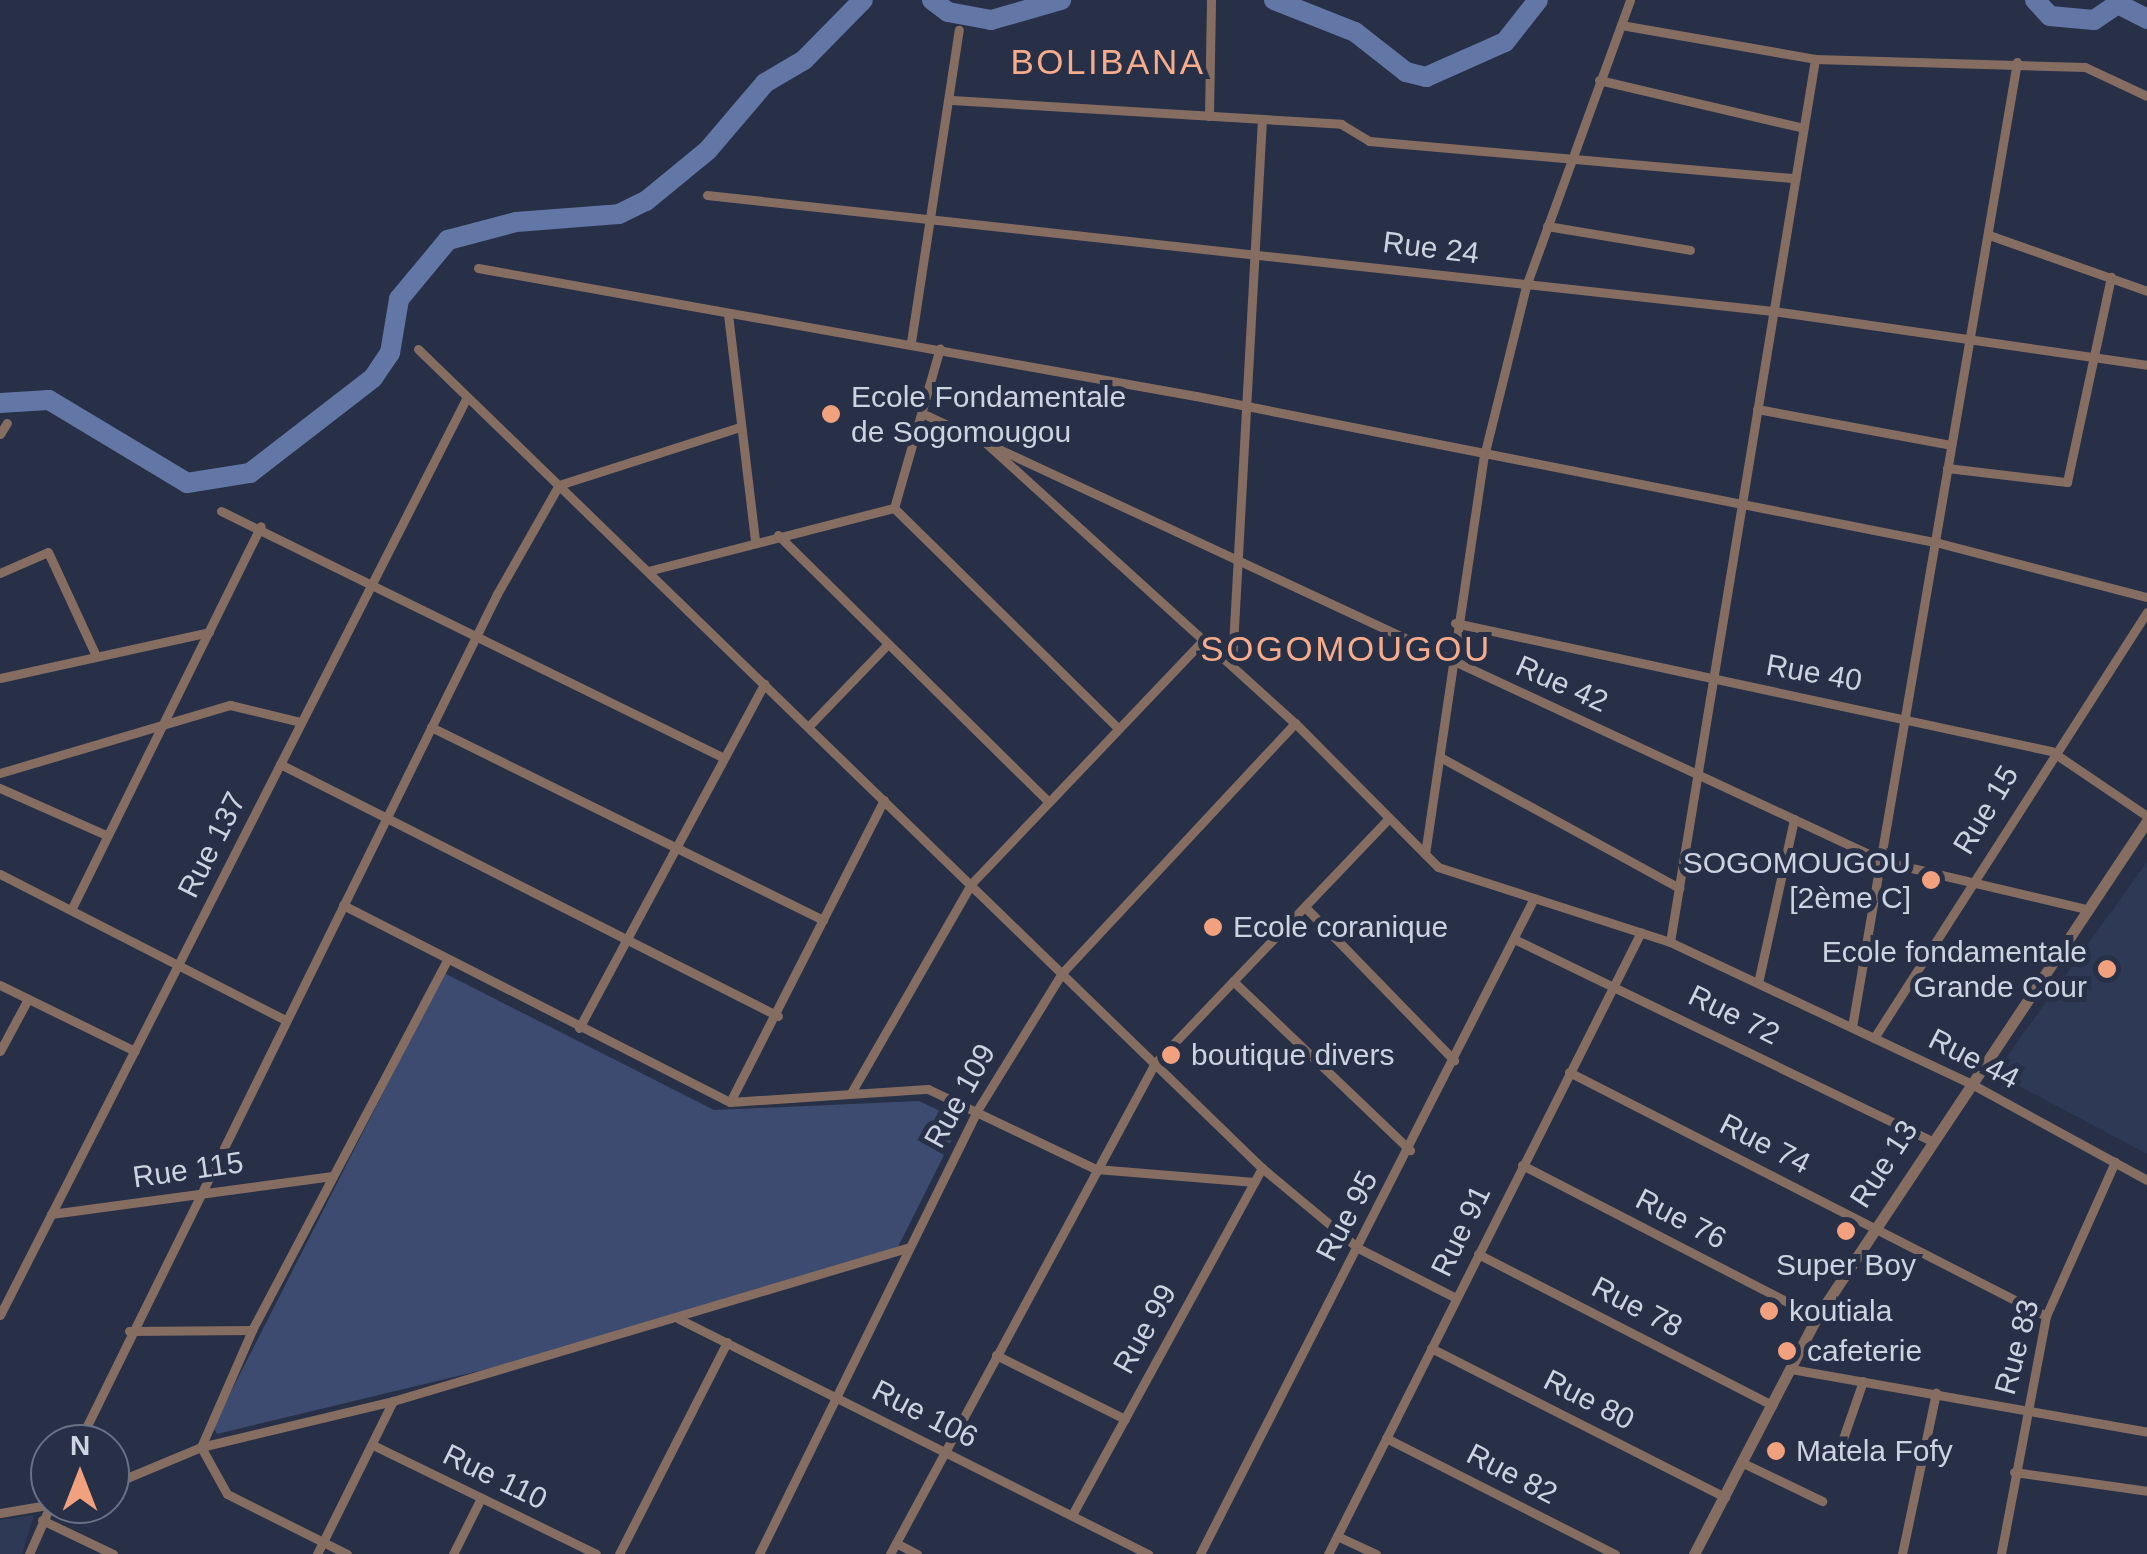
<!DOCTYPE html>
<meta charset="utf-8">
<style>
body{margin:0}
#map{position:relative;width:2147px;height:1554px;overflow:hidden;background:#273046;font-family:Arial,sans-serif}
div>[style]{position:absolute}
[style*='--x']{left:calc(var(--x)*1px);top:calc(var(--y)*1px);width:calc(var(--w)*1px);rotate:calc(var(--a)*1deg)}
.built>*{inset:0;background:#2e3955}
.green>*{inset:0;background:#3c4b6f}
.river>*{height:20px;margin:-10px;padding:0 10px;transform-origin:10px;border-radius:10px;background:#6377a6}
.minor>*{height:9px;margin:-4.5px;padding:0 4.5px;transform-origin:4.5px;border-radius:4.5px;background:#856d62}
.tertiary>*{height:11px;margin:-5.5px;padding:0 5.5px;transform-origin:5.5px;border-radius:5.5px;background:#856d62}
.dots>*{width:28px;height:28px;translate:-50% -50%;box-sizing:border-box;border:5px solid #273046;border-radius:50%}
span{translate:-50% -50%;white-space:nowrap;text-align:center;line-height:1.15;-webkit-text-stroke:10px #273046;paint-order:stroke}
.street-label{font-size:30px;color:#ccd3e1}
.poi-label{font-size:30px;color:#ccd3e1}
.left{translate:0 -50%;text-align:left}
.right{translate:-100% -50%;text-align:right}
.quarter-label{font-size:35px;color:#f7ac8b;letter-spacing:2.5px}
.north{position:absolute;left:30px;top:1424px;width:100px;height:100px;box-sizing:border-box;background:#273046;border:2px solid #697184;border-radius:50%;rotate:0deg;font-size:28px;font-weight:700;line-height:40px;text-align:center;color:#ccd3e1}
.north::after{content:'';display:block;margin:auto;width:35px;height:45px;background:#f1a17d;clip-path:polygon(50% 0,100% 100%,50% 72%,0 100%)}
</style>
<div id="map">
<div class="built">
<i style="clip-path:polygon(2147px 862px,2147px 1154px,1995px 1073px)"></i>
<i style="clip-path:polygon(34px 1515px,22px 1554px,0 1554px,0 1520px)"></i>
</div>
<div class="green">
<i style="clip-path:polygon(444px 973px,714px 1110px,919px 1101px,961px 1121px,898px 1247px,520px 1361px,217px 1434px,213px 1427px)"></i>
</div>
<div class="river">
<i style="--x:932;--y:0;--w:20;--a:37"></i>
<i style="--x:948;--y:12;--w:44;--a:10.5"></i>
<i style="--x:991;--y:20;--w:73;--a:-15.9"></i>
<i style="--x:1274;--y:0;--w:87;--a:21.6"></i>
<i style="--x:1355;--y:32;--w:65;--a:38.1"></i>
<i style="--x:1406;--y:72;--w:21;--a:14"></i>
<i style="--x:1426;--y:77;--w:86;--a:-23.9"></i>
<i style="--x:1505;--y:42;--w:53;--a:-51.8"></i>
<i style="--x:2035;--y:0;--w:22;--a:47"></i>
<i style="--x:2050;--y:16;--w:44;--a:5.2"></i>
<i style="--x:2094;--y:20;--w:29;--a:-34"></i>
<i style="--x:2118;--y:4;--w:33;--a:27"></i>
<i style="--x:0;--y:403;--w:49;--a:-3.5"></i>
<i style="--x:49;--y:400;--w:161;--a:31"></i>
<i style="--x:187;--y:483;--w:64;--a:-9"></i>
<i style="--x:250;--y:473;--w:155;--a:-37.7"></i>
<i style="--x:373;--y:378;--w:30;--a:-56"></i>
<i style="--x:390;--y:353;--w:55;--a:-80.5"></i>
<i style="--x:399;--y:299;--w:77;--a:-50.3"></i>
<i style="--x:448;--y:240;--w:70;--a:-14.8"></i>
<i style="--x:516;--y:222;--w:103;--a:-4.4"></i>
<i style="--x:619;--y:214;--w:30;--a:-26"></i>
<i style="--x:646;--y:201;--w:80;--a:-39.4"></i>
<i style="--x:708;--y:150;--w:88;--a:-49.6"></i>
<i style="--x:765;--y:83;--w:45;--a:-30.5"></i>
<i style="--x:804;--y:60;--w:84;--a:-45.5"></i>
</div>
<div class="minor">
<i style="--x:1621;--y:25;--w:197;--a:9.9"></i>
<i style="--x:1815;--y:59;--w:270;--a:1.7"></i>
<i style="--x:2085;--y:67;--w:68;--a:25.1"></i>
<i style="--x:1599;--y:80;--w:210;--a:13.2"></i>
<i style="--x:952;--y:100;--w:390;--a:3.5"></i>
<i style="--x:1341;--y:124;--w:33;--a:31"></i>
<i style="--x:1369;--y:141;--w:428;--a:5"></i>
<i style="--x:1209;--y:116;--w:116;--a:-89"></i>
<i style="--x:707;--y:195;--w:1072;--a:6.21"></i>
<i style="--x:1773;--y:311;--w:378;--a:8.2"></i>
<i style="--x:1547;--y:226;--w:145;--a:9.5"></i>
<i style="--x:1989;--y:235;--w:168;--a:19.5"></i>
<i style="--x:478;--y:268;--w:729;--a:10.11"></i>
<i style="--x:1196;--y:396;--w:757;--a:11.19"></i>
<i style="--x:1939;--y:543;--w:215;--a:14.6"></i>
<i style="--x:728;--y:314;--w:228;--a:83.2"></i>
<i style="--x:911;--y:342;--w:316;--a:-81.3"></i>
<i style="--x:418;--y:349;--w:1176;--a:44.14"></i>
<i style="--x:1262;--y:1168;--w:125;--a:39.8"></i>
<i style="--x:1358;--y:1248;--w:110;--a:27"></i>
<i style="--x:1757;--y:409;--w:197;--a:10.5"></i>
<i style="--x:926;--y:415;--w:1059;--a:24.97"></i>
<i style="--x:1886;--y:862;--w:206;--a:13.2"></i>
<i style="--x:0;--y:434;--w:13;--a:-58"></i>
<i style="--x:977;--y:435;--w:429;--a:42.2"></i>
<i style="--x:1295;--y:723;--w:203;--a:45.2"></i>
<i style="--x:1438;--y:867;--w:244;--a:17.9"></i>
<i style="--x:1670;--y:942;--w:329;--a:25.2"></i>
<i style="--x:1968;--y:1082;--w:204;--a:28.7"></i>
<i style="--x:1947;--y:468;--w:121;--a:6.7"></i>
<i style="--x:2067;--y:482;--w:210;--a:-77.9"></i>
<i style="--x:894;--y:508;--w:314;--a:44.5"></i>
<i style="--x:894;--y:508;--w:166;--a:-74"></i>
<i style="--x:221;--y:511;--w:556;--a:26.15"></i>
<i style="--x:778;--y:535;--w:378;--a:44.6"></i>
<i style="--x:648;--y:571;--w:254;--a:-14.4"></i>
<i style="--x:0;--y:573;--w:52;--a:-23.6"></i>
<i style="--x:48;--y:552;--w:115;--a:65.2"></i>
<i style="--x:1455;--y:623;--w:610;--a:12.12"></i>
<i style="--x:2051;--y:751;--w:116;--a:34.1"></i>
<i style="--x:1232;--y:664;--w:546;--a:-86.85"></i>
<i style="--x:0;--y:678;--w:214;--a:-12.4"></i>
<i style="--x:431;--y:727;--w:437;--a:26.2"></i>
<i style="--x:808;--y:727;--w:115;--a:-46.1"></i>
<i style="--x:1440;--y:757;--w:273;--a:28.7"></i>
<i style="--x:280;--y:764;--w:558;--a:26.84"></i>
<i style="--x:0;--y:773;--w:240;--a:-16.5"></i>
<i style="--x:230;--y:705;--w:73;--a:13.5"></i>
<i style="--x:0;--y:788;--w:116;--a:23.9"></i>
<i style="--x:1425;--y:854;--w:402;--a:-81.6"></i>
<i style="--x:1484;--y:456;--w:175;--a:-76.1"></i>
<i style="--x:1526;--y:286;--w:304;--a:-70"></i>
<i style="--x:0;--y:874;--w:320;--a:27.1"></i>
<i style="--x:343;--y:905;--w:434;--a:27"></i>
<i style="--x:730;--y:1102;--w:198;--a:-3.8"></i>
<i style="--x:928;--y:1089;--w:186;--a:25.5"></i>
<i style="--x:1096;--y:1169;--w:159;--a:4.7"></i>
<i style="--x:1305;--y:907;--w:214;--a:45.8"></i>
<i style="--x:71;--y:910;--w:428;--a:-63.7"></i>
<i style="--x:1514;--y:939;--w:462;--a:25.8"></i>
<i style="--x:1670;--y:942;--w:895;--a:-80.67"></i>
<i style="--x:1233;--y:981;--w:245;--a:43.7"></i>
<i style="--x:1758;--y:983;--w:168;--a:-77.6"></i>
<i style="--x:0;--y:985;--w:150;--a:26.1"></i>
<i style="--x:1852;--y:1027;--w:979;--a:-80.3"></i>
<i style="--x:579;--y:1028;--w:391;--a:-61.7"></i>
<i style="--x:1874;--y:1038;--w:506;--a:-57.35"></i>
<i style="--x:0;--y:1051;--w:59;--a:-61.7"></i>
<i style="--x:1569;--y:1072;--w:536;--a:27.09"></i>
<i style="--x:851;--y:1093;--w:241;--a:-60.1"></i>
<i style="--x:971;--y:884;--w:337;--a:-46.4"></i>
<i style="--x:730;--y:1102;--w:339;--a:-63"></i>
<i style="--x:1522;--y:1165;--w:332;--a:27.3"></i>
<i style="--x:51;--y:1214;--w:284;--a:-7.7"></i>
<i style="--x:1478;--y:1254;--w:331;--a:27.2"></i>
<i style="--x:0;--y:1315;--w:1030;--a:-63.04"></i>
<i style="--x:679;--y:1319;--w:525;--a:26.61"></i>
<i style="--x:129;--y:1331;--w:123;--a:-0.5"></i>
<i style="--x:1431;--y:1348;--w:330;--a:26.9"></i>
<i style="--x:996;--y:1355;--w:144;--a:26.4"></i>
<i style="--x:1791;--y:1369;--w:362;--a:10"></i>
<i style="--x:1386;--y:1438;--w:257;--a:26.9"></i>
<i style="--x:78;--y:1444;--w:948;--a:-63.76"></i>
<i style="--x:497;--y:594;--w:125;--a:-60.4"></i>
<i style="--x:559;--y:485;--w:190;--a:-17.8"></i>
<i style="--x:373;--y:1445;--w:248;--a:26"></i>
<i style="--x:1839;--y:1450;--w:73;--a:-70.8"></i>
<i style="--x:1743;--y:1463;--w:88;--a:25.7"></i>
<i style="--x:2014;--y:1472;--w:134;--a:8.1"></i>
<i style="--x:110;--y:1485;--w:99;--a:-22.7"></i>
<i style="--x:201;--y:1447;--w:197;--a:-13.5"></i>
<i style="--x:393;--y:1401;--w:539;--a:-16.59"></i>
<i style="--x:0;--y:1513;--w:54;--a:-9.6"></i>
<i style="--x:1072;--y:1515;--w:396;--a:-61.3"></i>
<i style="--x:42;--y:1520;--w:79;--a:25.6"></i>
<i style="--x:1337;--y:1536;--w:43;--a:24.8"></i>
<i style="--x:896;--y:1543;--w:24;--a:28"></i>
<i style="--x:29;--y:1554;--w:55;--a:-66.3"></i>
<i style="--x:317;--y:1554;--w:171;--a:-63.6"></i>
<i style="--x:347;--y:1554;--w:134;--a:-153.4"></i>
<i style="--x:227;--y:1494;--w:54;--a:-119"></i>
<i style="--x:201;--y:1447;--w:128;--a:-66.4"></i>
<i style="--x:252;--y:1330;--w:418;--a:-62.2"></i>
<i style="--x:453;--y:1554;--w:63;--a:-63.4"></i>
<i style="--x:619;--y:1554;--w:238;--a:-63"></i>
<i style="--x:759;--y:1554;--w:496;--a:-63.8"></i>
<i style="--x:978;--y:1109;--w:160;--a:-58.3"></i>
<i style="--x:1062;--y:973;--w:342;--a:-47"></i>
<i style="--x:890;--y:1554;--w:558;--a:-61.64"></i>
<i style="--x:1155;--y:1063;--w:339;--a:-46.3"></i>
<i style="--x:1200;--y:1554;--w:736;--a:-63.02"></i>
<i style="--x:1328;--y:1554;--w:696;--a:-63.29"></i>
<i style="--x:1902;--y:1554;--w:165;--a:-78.1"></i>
<i style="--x:2001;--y:1554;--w:242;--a:-79.3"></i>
<i style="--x:2046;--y:1316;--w:169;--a:-65.9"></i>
</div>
<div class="tertiary">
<i style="--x:1694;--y:1554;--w:267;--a:-62.6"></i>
<i style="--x:1817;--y:1317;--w:596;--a:-56.36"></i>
</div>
<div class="dots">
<i style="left:831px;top:414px;background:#f1a17d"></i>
<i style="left:1931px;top:880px;background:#f1a17d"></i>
<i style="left:1213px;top:927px;background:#f1a17d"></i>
<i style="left:2107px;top:969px;background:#f1a17d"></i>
<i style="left:1171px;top:1055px;background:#f1a17d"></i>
<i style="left:1846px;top:1231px;background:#f1a17d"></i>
<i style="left:1769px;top:1311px;background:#f1a17d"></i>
<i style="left:1787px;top:1351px;background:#f1a17d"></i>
<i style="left:1776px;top:1451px;background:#f1a17d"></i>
</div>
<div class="street-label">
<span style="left:1431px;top:248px;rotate:7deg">Rue 24</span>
<span style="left:1814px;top:673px;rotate:10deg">Rue 40</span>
<span style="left:1562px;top:684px;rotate:24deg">Rue 42</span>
<span style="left:1986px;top:810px;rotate:-59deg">Rue 15</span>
<span style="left:212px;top:845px;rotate:-63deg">Rue 137</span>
<span style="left:1734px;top:1015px;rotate:26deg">Rue 72</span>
<span style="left:1974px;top:1059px;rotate:27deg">Rue 44</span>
<span style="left:960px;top:1096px;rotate:-61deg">Rue 109</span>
<span style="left:1765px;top:1144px;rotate:27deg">Rue 74</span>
<span style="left:1884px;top:1164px;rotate:-57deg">Rue 13</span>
<span style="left:188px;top:1170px;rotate:-8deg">Rue 115</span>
<span style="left:1347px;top:1216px;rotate:-62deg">Rue 95</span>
<span style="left:1681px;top:1219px;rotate:27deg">Rue 76</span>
<span style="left:1461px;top:1231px;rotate:-64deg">Rue 91</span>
<span style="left:1637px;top:1307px;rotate:27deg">Rue 78</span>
<span style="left:1145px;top:1329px;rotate:-61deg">Rue 99</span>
<span style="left:2017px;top:1347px;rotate:-75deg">Rue 83</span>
<span style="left:1589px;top:1400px;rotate:27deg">Rue 80</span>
<span style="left:925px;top:1414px;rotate:27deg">Rue 106</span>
<span style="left:1512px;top:1474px;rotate:27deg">Rue 82</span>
<span style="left:495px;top:1477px;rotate:26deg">Rue 110</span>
</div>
<div class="poi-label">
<span class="left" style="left:851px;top:414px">Ecole Fondamentale<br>de Sogomougou</span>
<span class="right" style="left:1911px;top:880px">SOGOMOUGOU<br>[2ème C]</span>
<span class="left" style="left:1233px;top:927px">Ecole coranique</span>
<span class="right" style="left:2087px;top:969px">Ecole fondamentale<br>Grande Cour</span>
<span class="left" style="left:1191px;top:1055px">boutique divers</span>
<span style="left:1846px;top:1265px">Super Boy</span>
<span class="left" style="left:1789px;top:1311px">koutiala</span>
<span class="left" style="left:1807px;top:1351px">cafeterie</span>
<span class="left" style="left:1796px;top:1451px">Matela Fofy</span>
</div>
<div class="quarter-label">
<span style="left:1108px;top:62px">BOLIBANA</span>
<span style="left:1346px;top:649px">SOGOMOUGOU</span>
</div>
<div class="north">N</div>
</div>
